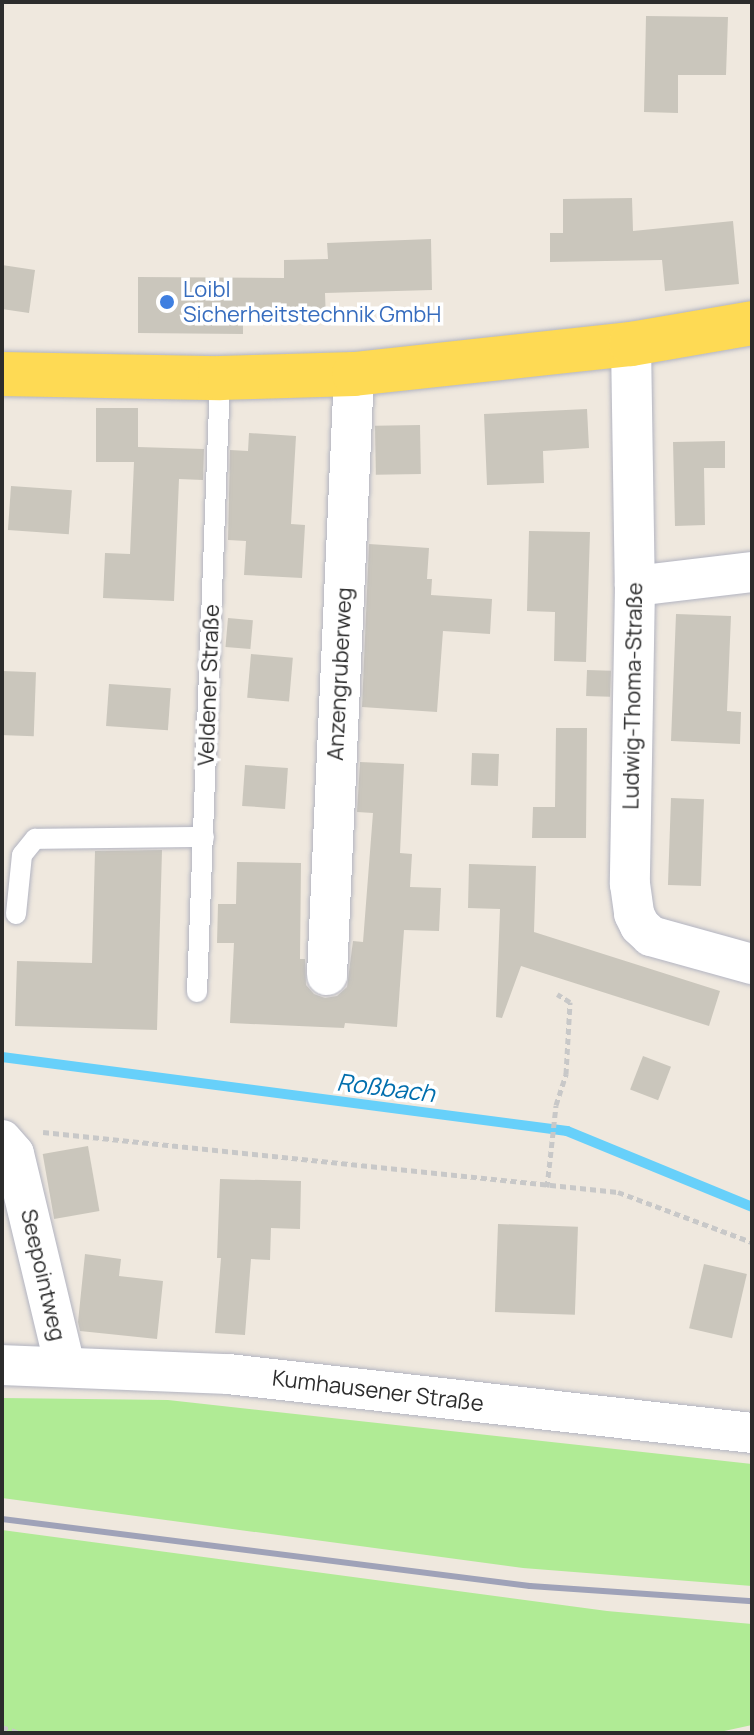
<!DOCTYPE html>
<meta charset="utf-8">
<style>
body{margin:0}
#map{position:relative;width:754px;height:1735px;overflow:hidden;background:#efe8de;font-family:Manrope,sans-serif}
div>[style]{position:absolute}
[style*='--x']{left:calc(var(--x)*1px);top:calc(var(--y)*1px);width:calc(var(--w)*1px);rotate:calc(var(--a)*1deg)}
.green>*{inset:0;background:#b0eb95}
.stream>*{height:10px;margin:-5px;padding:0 5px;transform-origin:5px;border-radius:5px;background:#67d0fa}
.building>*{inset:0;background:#cac6bc;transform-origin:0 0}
.path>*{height:5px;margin-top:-2.5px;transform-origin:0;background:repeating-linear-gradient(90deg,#c8c8c8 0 6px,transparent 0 10px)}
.roads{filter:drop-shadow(0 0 2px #b2b4c1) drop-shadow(0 0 2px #b2b4c1)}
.service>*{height:20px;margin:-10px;padding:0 10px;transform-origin:10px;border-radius:10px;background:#fff}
.minor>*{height:40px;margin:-20px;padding:0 20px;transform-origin:20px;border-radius:20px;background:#fff}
.primary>*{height:44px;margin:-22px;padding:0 22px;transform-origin:22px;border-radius:22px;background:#feda54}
.rail>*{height:6px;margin:-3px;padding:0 3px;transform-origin:3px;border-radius:3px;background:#9fa2b8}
.dots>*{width:22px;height:22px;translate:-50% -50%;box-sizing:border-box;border:4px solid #fff;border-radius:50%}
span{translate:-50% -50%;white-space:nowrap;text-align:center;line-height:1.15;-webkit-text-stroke:7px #fff;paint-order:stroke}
.shop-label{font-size:22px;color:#366cbe}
.left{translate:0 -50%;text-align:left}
.street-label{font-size:22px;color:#2c2c2c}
.water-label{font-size:24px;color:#006ead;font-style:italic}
.frame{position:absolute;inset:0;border:4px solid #2c2c2c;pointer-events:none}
</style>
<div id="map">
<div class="green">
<i style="clip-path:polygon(2px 1398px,168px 1400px,752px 1464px,752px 1586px,523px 1568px,2px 1498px)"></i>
<i style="clip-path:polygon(2px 1530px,607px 1611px,752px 1624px,752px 1725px,715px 1733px,2px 1733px)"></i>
</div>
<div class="stream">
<i style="--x:2;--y:1057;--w:570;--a:7.46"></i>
<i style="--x:567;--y:1131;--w:200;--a:22.3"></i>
</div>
<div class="building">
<i style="clip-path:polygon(646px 16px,728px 17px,726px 75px,678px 75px,678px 113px,644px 112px)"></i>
<i style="clip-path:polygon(632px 198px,633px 231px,733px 221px,739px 284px,665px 291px,662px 260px,550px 262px,550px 233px,563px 233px,563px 199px)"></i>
<i style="clip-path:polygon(431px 239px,432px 290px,325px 293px,326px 321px,243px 324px,243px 334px,138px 333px,138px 277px,284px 278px,284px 260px,328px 259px,327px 243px)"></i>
<i style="clip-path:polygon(2px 265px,35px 270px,29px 313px,2px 309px)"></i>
<i style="clip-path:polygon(96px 408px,138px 408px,138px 447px,204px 449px,203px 480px,179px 479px,174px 601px,103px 598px,105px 553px,130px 554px,134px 462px,96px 462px)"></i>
<i style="clip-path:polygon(587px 409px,589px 448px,543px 451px,544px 483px,487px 485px,484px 414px)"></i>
<i style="left:420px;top:425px;width:49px;height:45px;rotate:89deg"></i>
<i style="clip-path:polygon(249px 433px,296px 436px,291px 524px,305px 525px,302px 578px,244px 575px,246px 541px,228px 540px,230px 450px,248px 451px)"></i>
<i style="clip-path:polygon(725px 441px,725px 468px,704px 468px,705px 525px,675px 526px,673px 442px)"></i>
<i style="left:11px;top:486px;width:61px;height:44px;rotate:4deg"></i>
<i style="clip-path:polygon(529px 531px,590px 532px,586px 662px,554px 661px,555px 612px,527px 611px)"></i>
<i style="clip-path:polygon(369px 544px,429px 548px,427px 579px,432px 579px,431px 595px,492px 599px,490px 634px,443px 631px,437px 712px,362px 707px)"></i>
<i style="clip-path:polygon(676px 614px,731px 616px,727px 711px,741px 712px,740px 744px,671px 741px)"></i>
<i style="left:228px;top:618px;width:25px;height:29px;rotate:5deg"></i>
<i style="left:251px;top:654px;width:42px;height:44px;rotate:5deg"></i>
<i style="left:587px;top:670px;width:24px;height:26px;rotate:2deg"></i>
<i style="left:2px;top:671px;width:34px;height:64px;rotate:2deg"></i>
<i style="left:109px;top:684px;width:62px;height:42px;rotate:4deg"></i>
<i style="clip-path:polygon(556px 728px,587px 728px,586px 838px,532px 838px,533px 807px,555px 807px)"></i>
<i style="left:472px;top:753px;width:27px;height:32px;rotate:2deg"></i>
<i style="clip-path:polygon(360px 762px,404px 764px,400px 853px,412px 854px,410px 887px,441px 888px,439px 931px,404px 930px,397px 1027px,345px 1023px,344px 1028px,230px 1023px,234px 943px,217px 943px,218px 904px,236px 904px,237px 862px,301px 863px,300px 959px,305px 959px,306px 985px,314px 994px,325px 998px,337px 996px,347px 987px,353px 941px,363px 942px,373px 813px,357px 812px)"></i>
<i style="left:245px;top:765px;width:43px;height:41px;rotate:4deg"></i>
<i style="left:671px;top:798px;width:33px;height:87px;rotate:2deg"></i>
<i style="clip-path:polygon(162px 850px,157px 1030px,15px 1026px,17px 961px,92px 963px,95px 851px)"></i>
<i style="clip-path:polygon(469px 864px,536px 866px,534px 932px,720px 991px,709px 1026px,521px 966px,502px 1018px,496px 1017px,500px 909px,468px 908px)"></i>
<i style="left:643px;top:1056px;width:30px;height:36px;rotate:21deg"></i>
<i style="left:88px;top:1146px;width:66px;height:46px;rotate:80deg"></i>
<i style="clip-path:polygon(220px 1179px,301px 1181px,300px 1229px,271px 1228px,270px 1260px,251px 1259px,245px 1335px,215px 1333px,221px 1258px,217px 1258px)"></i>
<i style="left:498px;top:1224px;width:80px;height:88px;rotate:2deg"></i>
<i style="clip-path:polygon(85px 1254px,121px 1259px,119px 1276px,163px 1281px,157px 1339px,80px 1331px,78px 1322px)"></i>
<i style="left:704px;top:1264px;width:44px;height:66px;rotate:13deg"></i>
</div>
<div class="path">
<i style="--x:43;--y:1132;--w:578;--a:5.96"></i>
<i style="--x:618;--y:1192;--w:143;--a:20.5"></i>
<i style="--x:547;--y:1187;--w:82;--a:-83.7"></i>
<i style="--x:556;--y:1105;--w:33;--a:-72"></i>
<i style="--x:566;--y:1074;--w:72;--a:-86.8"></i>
<i style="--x:570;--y:1002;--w:15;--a:-148"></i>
<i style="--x:2;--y:1727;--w:18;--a:19"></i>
</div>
<div class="roads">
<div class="service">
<i style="--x:16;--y:914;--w:59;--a:-84.2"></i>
<i style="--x:22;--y:855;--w:21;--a:-51"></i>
<i style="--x:35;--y:839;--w:169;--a:-0.7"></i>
<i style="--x:197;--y:992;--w:614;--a:-87.85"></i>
</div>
<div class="minor">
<i style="--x:631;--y:344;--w:242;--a:89.1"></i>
<i style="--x:635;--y:586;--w:298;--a:91"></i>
<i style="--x:630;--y:884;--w:30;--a:82"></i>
<i style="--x:634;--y:914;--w:13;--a:63"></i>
<i style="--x:640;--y:926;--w:15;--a:42"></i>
<i style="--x:651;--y:936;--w:105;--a:15.5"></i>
<i style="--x:635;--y:586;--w:118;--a:-6.8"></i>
<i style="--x:327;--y:975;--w:602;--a:-87.43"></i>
<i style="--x:2;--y:1140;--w:18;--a:49"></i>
<i style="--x:14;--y:1154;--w:219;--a:76.5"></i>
<i style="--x:2;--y:1365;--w:226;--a:2.3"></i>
<i style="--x:228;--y:1374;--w:527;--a:6.42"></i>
</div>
<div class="primary">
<i style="--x:2;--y:374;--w:218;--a:1.1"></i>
<i style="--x:220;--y:378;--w:134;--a:-1.7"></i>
<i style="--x:354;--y:374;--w:279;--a:-6.2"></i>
<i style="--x:631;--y:344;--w:123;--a:-9.8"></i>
</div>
</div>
<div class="rail">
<i style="--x:2;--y:1519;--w:532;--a:7.23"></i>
<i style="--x:530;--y:1586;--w:223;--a:3.9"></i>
</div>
<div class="dots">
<i style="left:167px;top:302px;background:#3f7fe0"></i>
</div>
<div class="shop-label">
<span class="left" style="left:183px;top:302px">Loibl<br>Sicherheitstechnik GmbH</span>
</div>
<div class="street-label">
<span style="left:340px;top:674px;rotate:-87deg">Anzengruberweg</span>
<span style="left:209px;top:685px;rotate:-88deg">Veldener Straße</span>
<span style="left:633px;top:696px;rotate:-89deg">Ludwig-Thoma-Straße</span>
<span style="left:43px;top:1275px;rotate:77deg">Seepointweg</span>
<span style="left:378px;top:1391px;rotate:7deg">Kumhausener Straße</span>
</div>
<div class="water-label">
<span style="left:386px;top:1087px;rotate:7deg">Roßbach</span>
</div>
<div class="frame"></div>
</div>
